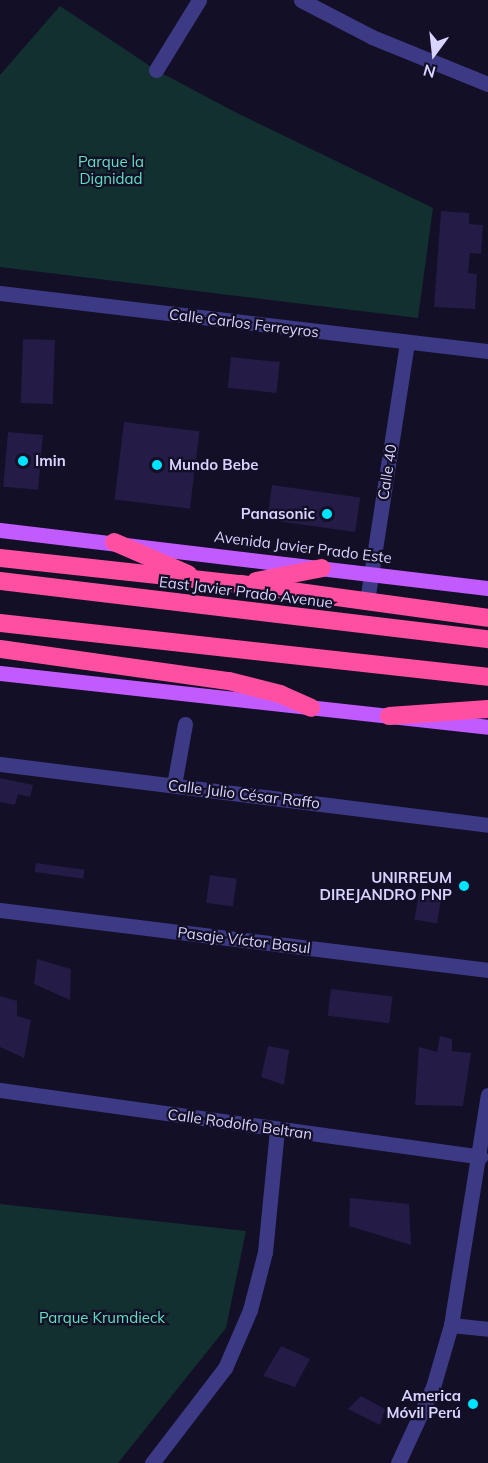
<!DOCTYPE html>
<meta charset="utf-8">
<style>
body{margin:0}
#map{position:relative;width:488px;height:1463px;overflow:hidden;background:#130f26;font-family:Mulish,sans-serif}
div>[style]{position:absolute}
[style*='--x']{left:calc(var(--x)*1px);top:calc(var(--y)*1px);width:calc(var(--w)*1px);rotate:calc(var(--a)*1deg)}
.green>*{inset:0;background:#12302f}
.building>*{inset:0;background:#241b47;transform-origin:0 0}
.minor>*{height:15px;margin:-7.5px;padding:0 7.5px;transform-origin:7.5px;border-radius:7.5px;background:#3d3a85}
.major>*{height:15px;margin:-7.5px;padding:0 7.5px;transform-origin:7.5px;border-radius:7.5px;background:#c25bff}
.highway>*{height:18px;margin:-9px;padding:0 9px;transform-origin:9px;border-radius:9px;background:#ff4fa3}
.dots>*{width:16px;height:16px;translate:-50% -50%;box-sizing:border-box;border:3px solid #130f26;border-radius:50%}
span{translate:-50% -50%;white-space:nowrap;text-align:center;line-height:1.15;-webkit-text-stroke:4.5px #130f26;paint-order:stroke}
.park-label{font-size:15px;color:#5fe0c0}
.street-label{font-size:15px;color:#d9d4ff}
.poi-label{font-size:15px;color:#d9d4ff;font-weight:700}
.left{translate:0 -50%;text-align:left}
.right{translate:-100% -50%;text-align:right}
.north{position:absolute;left:404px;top:24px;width:60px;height:60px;-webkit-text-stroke:4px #130f26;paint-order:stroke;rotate:195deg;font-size:16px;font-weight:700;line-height:24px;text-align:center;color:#d9d4ff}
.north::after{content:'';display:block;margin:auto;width:21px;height:27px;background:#d9d4ff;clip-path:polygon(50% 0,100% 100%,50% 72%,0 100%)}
</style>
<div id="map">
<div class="green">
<i style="clip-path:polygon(60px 6px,156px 70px,235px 112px,433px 208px,418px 318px,0 267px,0 75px)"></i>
<i style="clip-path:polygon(0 1204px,246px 1231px,226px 1328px,118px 1463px,0 1463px)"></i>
</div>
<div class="building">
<i style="clip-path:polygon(441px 211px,469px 213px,469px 224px,483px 225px,481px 254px,470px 253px,468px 273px,477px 274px,475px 309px,434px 307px)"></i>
<i style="left:23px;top:339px;width:32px;height:64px;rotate:2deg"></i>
<i style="left:231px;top:357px;width:49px;height:31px;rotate:6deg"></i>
<i style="left:124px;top:422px;width:76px;height:78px;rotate:7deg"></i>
<i style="left:8px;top:432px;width:35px;height:55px;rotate:5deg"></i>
<i style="left:272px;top:485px;width:89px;height:35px;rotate:8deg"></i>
<i style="clip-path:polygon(0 778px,33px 785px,30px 797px,18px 794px,15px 805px,0 802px)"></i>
<i style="left:36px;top:863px;width:49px;height:9px;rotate:8deg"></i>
<i style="left:210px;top:875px;width:27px;height:28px;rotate:8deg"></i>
<i style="left:419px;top:893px;width:23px;height:27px;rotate:10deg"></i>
<i style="clip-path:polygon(37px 959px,71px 969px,70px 1000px,34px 984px)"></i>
<i style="left:331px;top:989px;width:62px;height:27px;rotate:7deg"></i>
<i style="clip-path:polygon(0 996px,17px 1001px,17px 1016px,31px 1020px,24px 1058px,0 1047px)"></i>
<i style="clip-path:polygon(440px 1036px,452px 1039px,452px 1051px,471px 1053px,463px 1106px,415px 1105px,419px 1047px,437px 1052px)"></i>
<i style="clip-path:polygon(268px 1046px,289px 1050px,284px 1085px,261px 1077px)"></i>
<i style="clip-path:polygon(350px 1198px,409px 1204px,411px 1245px,349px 1226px)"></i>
<i style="clip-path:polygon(281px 1346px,310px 1359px,295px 1387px,263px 1376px)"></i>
<i style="clip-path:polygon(361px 1396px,385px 1409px,380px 1425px,348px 1409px)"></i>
</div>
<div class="minor">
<i style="--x:301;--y:0;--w:80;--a:27.5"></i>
<i style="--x:372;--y:37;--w:125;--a:22.1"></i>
<i style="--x:156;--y:70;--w:82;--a:-58.4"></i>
<i style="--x:0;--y:293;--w:491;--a:6.8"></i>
<i style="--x:367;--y:601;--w:261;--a:-81.2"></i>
<i style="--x:0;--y:764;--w:492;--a:7.1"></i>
<i style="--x:174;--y:785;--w:62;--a:-79.8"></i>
<i style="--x:0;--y:910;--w:492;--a:7"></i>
<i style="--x:0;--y:1090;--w:485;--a:7.9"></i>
<i style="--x:451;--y:1325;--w:37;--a:6"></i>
<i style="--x:152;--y:1463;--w:120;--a:-52.5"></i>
<i style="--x:225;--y:1368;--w:63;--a:-66.7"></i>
<i style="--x:250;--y:1310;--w:60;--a:-75.5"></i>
<i style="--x:265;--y:1252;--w:124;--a:-84.4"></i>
<i style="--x:398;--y:1463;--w:84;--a:-65.3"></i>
<i style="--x:433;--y:1387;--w:65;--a:-73.8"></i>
<i style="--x:451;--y:1325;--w:233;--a:-80.9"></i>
</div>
<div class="major">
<i style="--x:0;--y:530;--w:491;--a:6.8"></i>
<i style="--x:0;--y:673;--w:491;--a:6.3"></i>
</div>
<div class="highway">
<i style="--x:114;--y:542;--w:81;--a:23.4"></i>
<i style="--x:0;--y:558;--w:242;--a:6.2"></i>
<i style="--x:241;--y:584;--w:249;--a:7.8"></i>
<i style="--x:0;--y:581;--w:491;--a:6.8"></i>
<i style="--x:256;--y:581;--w:67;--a:-11.1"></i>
<i style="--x:0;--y:623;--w:491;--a:6.3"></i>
<i style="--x:0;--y:649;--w:231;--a:8"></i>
<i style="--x:229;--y:681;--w:53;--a:14.3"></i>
<i style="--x:280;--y:694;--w:34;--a:24"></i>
<i style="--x:389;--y:716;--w:99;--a:-4"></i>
</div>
<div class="dots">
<i style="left:23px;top:461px;background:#00e5ff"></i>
<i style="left:157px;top:465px;background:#00e5ff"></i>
<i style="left:327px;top:514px;background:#00e5ff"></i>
<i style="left:464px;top:886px;background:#00e5ff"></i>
<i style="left:473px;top:1404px;background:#00e5ff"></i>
</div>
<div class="park-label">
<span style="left:111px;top:170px">Parque la<br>Dignidad</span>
<span style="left:102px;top:1318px">Parque Krumdieck</span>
</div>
<div class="street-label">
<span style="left:244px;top:323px;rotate:7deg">Calle Carlos Ferreyros</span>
<span style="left:387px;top:472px;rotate:-81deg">Calle 40</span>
<span style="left:303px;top:547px;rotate:7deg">Avenida Javier Prado Este</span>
<span style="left:246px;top:592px;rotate:7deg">East Javier Prado Avenue</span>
<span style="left:244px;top:794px;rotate:7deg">Calle Julio César Raffo</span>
<span style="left:244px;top:940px;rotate:7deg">Pasaje Víctor Basul</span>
<span style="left:240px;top:1124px;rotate:8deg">Calle Rodolfo Beltran</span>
</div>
<div class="poi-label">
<span class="left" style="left:35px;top:461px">Imin</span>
<span class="left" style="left:169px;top:465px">Mundo Bebe</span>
<span class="right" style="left:315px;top:514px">Panasonic</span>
<span class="right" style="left:452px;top:886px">UNIRREUM<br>DIREJANDRO PNP</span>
<span class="right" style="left:461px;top:1404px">America<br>Móvil Perú</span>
</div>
<div class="north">N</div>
</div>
